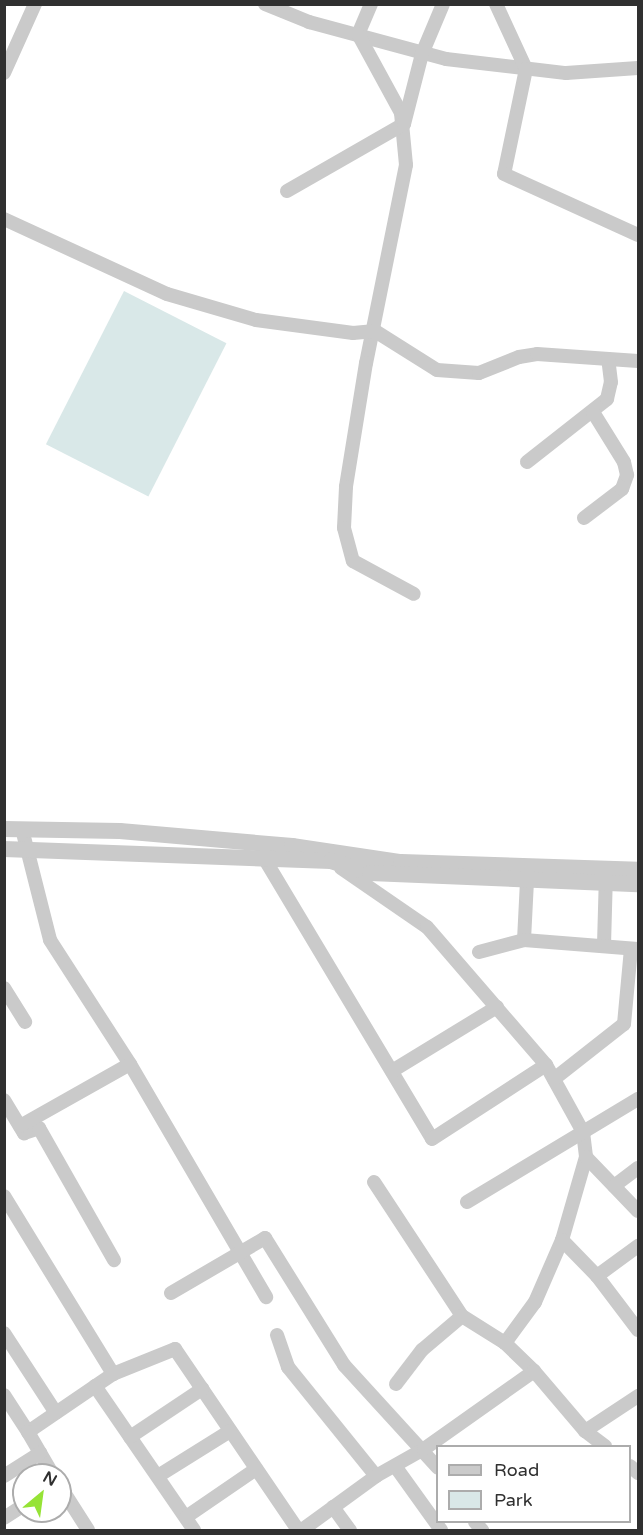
<!DOCTYPE html>
<style>
body{margin:0}
#map{position:relative;width:643px;height:1535px;overflow:hidden;background:#fff;font-family:"Varela Round",sans-serif}
div>[style]{position:absolute}
[style*='--x']{left:calc(var(--x)*1px);top:calc(var(--y)*1px);width:calc(var(--w)*1px);rotate:calc(var(--a)*1deg)}
.green>*{inset:0;background:#d9e8e8;transform-origin:0 0}
.minor>*{height:14px;margin:-7px;padding:0 7px;transform-origin:7px;border-radius:7px;background:#cacaca}
.tertiary>*{height:16px;margin:-8px;padding:0 8px;transform-origin:8px;border-radius:8px;background:#cacaca}
span{translate:-50% -50%;white-space:nowrap;text-align:center;line-height:1.15;-webkit-text-stroke:6px #fff;paint-order:stroke}
.frame{position:absolute;inset:0;border:6px solid #303030;pointer-events:none}
.legend{position:absolute;left:436px;top:1445px;width:195px;height:78px;box-sizing:border-box;background:#fff;border:2px solid #acacac;margin:0;padding:8px 10px;list-style:none;font-size:18px;color:#303030}
.legend li{display:flex;align-items:center;gap:12px;height:30px}
.legend b{width:30px;border:2px solid #acacac}
.north{position:absolute;left:12px;top:1463px;width:60px;height:60px;box-sizing:border-box;background:#fff;border:2px solid #acacac;border-radius:50%;rotate:29deg;font-size:16px;font-weight:700;line-height:24px;text-align:center;color:#303030}
.north::after{content:'';display:block;margin:auto;width:21px;height:27px;background:#96e336;clip-path:polygon(50% 0,100% 100%,50% 72%,0 100%)}
</style>
<div id="map">
<div class="green">
<i style="left:124px;top:291px;width:115px;height:172px;rotate:27deg"></i>
</div>
<div class="minor">
<i style="--x:265;--y:4;--w:48;--a:22.2"></i>
<i style="--x:309;--y:22;--w:142;--a:15.1"></i>
<i style="--x:446;--y:59;--w:121;--a:6.7"></i>
<i style="--x:566;--y:73;--w:72;--a:-4"></i>
<i style="--x:371;--y:4;--w:33;--a:113"></i>
<i style="--x:358;--y:34;--w:90;--a:61.4"></i>
<i style="--x:401;--y:113;--w:52;--a:84.5"></i>
<i style="--x:406;--y:165;--w:202;--a:101.4"></i>
<i style="--x:366;--y:363;--w:126;--a:99.2"></i>
<i style="--x:346;--y:487;--w:41;--a:92.8"></i>
<i style="--x:344;--y:528;--w:34;--a:75"></i>
<i style="--x:353;--y:561;--w:69;--a:28.4"></i>
<i style="--x:496;--y:4;--w:72;--a:65.2"></i>
<i style="--x:526;--y:69;--w:107;--a:101.8"></i>
<i style="--x:504;--y:174;--w:147;--a:24.5"></i>
<i style="--x:4;--y:73;--w:76;--a:-65.8"></i>
<i style="--x:287;--y:191;--w:135;--a:-29.8"></i>
<i style="--x:404;--y:124;--w:72;--a:-75.6"></i>
<i style="--x:422;--y:54;--w:54;--a:-67.2"></i>
<i style="--x:4;--y:219;--w:179;--a:24.7"></i>
<i style="--x:167;--y:294;--w:93;--a:16.3"></i>
<i style="--x:256;--y:320;--w:98;--a:7.6"></i>
<i style="--x:353;--y:333;--w:22;--a:-5"></i>
<i style="--x:375;--y:331;--w:73;--a:32.2"></i>
<i style="--x:437;--y:370;--w:42;--a:4.1"></i>
<i style="--x:479;--y:373;--w:43;--a:-21.8"></i>
<i style="--x:519;--y:357;--w:18;--a:-9"></i>
<i style="--x:537;--y:354;--w:101;--a:4"></i>
<i style="--x:527;--y:462;--w:102;--a:-38.2"></i>
<i style="--x:607;--y:399;--w:17;--a:-77"></i>
<i style="--x:611;--y:382;--w:23;--a:-97"></i>
<i style="--x:584;--y:518;--w:48;--a:-37.3"></i>
<i style="--x:622;--y:489;--w:15;--a:-70"></i>
<i style="--x:627;--y:475;--w:13;--a:-103"></i>
<i style="--x:624;--y:462;--w:59;--a:-121.8"></i>
<i style="--x:22;--y:829;--w:114;--a:75.8"></i>
<i style="--x:50;--y:940;--w:148;--a:57.2"></i>
<i style="--x:130;--y:1064;--w:270;--a:59.7"></i>
<i style="--x:261;--y:853;--w:333;--a:59.1"></i>
<i style="--x:432;--y:1139;--w:136;--a:-33"></i>
<i style="--x:341;--y:868;--w:104;--a:34.5"></i>
<i style="--x:427;--y:927;--w:182;--a:49.2"></i>
<i style="--x:546;--y:1065;--w:77;--a:61.1"></i>
<i style="--x:583;--y:1132;--w:25;--a:83"></i>
<i style="--x:586;--y:1157;--w:86;--a:106.1"></i>
<i style="--x:562;--y:1240;--w:68;--a:113.5"></i>
<i style="--x:535;--y:1302;--w:51;--a:126.2"></i>
<i style="--x:524;--y:940;--w:59;--a:-87.1"></i>
<i style="--x:604;--y:945;--w:70;--a:-88.4"></i>
<i style="--x:479;--y:952;--w:47;--a:-14.9"></i>
<i style="--x:524;--y:940;--w:114;--a:4.5"></i>
<i style="--x:4;--y:988;--w:40;--a:58"></i>
<i style="--x:392;--y:1071;--w:123;--a:-31.4"></i>
<i style="--x:554;--y:1079;--w:89;--a:-38.2"></i>
<i style="--x:624;--y:1024;--w:75;--a:-84.7"></i>
<i style="--x:4;--y:1100;--w:39;--a:59"></i>
<i style="--x:24;--y:1133;--w:16;--a:-18"></i>
<i style="--x:39;--y:1128;--w:152;--a:60.4"></i>
<i style="--x:20;--y:1126;--w:126;--a:-29.4"></i>
<i style="--x:586;--y:1157;--w:75;--a:46.1"></i>
<i style="--x:374;--y:1182;--w:160;--a:56.7"></i>
<i style="--x:462;--y:1316;--w:51;--a:32.1"></i>
<i style="--x:505;--y:1343;--w:40;--a:44"></i>
<i style="--x:614;--y:1186;--w:30;--a:-37"></i>
<i style="--x:4;--y:1196;--w:209;--a:58.5"></i>
<i style="--x:113;--y:1374;--w:103;--a:145.7"></i>
<i style="--x:28;--y:1432;--w:44;--a:-123"></i>
<i style="--x:467;--y:1202;--w:200;--a:-31.1"></i>
<i style="--x:562;--y:1240;--w:50;--a:45.8"></i>
<i style="--x:597;--y:1276;--w:68;--a:52.8"></i>
<i style="--x:597;--y:1276;--w:51;--a:-36.2"></i>
<i style="--x:171;--y:1293;--w:109;--a:-30.3"></i>
<i style="--x:265;--y:1238;--w:150;--a:58.1"></i>
<i style="--x:344;--y:1365;--w:139;--a:47.6"></i>
<i style="--x:4;--y:1333;--w:95;--a:57"></i>
<i style="--x:277;--y:1335;--w:34;--a:71"></i>
<i style="--x:288;--y:1367;--w:140;--a:51.1"></i>
<i style="--x:113;--y:1374;--w:67;--a:-22"></i>
<i style="--x:175;--y:1349;--w:219;--a:55.8"></i>
<i style="--x:396;--y:1384;--w:43;--a:-52.6"></i>
<i style="--x:422;--y:1350;--w:52;--a:-40.4"></i>
<i style="--x:95;--y:1386;--w:175;--a:55.5"></i>
<i style="--x:585;--y:1431;--w:25;--a:37"></i>
<i style="--x:28;--y:1432;--w:50;--a:59.8"></i>
<i style="--x:130;--y:1437;--w:87;--a:-33.7"></i>
<i style="--x:395;--y:1466;--w:79;--a:54.3"></i>
<i style="--x:630;--y:1466;--w:11;--a:41"></i>
<i style="--x:4;--y:1476;--w:43;--a:-32.6"></i>
<i style="--x:158;--y:1476;--w:85;--a:-32"></i>
<i style="--x:60;--y:1486;--w:52;--a:57.5"></i>
<i style="--x:333;--y:1507;--w:29;--a:54"></i>
<i style="--x:186;--y:1517;--w:85;--a:-34.4"></i>
<i style="--x:4;--y:1518;--w:24;--a:-33"></i>
<i style="--x:475;--y:1522;--w:11;--a:49"></i>
<i style="--x:302;--y:1530;--w:92;--a:-36.1"></i>
<i style="--x:376;--y:1476;--w:55;--a:-29.4"></i>
<i style="--x:424;--y:1449;--w:135;--a:-35.3"></i>
<i style="--x:534;--y:1371;--w:79;--a:49.6"></i>
<i style="--x:585;--y:1431;--w:64;--a:-33.4"></i>
</div>
<div class="tertiary">
<i style="--x:4;--y:829;--w:116;--a:1"></i>
<i style="--x:120;--y:831;--w:173;--a:5"></i>
<i style="--x:292;--y:846;--w:110;--a:8.4"></i>
<i style="--x:401;--y:862;--w:237;--a:1.9"></i>
<i style="--x:4;--y:849;--w:327;--a:2.1"></i>
<i style="--x:331;--y:861;--w:41;--a:17.1"></i>
<i style="--x:370;--y:873;--w:268;--a:2.4"></i>
</div>
<div class="frame"></div>
<ul class="legend">
<li><b style="height:8px;background:#cacaca"></b>Road</li>
<li><b style="height:16px;background:#d9e8e8"></b>Park</li>
</ul>
<div class="north">N</div>
</div>
